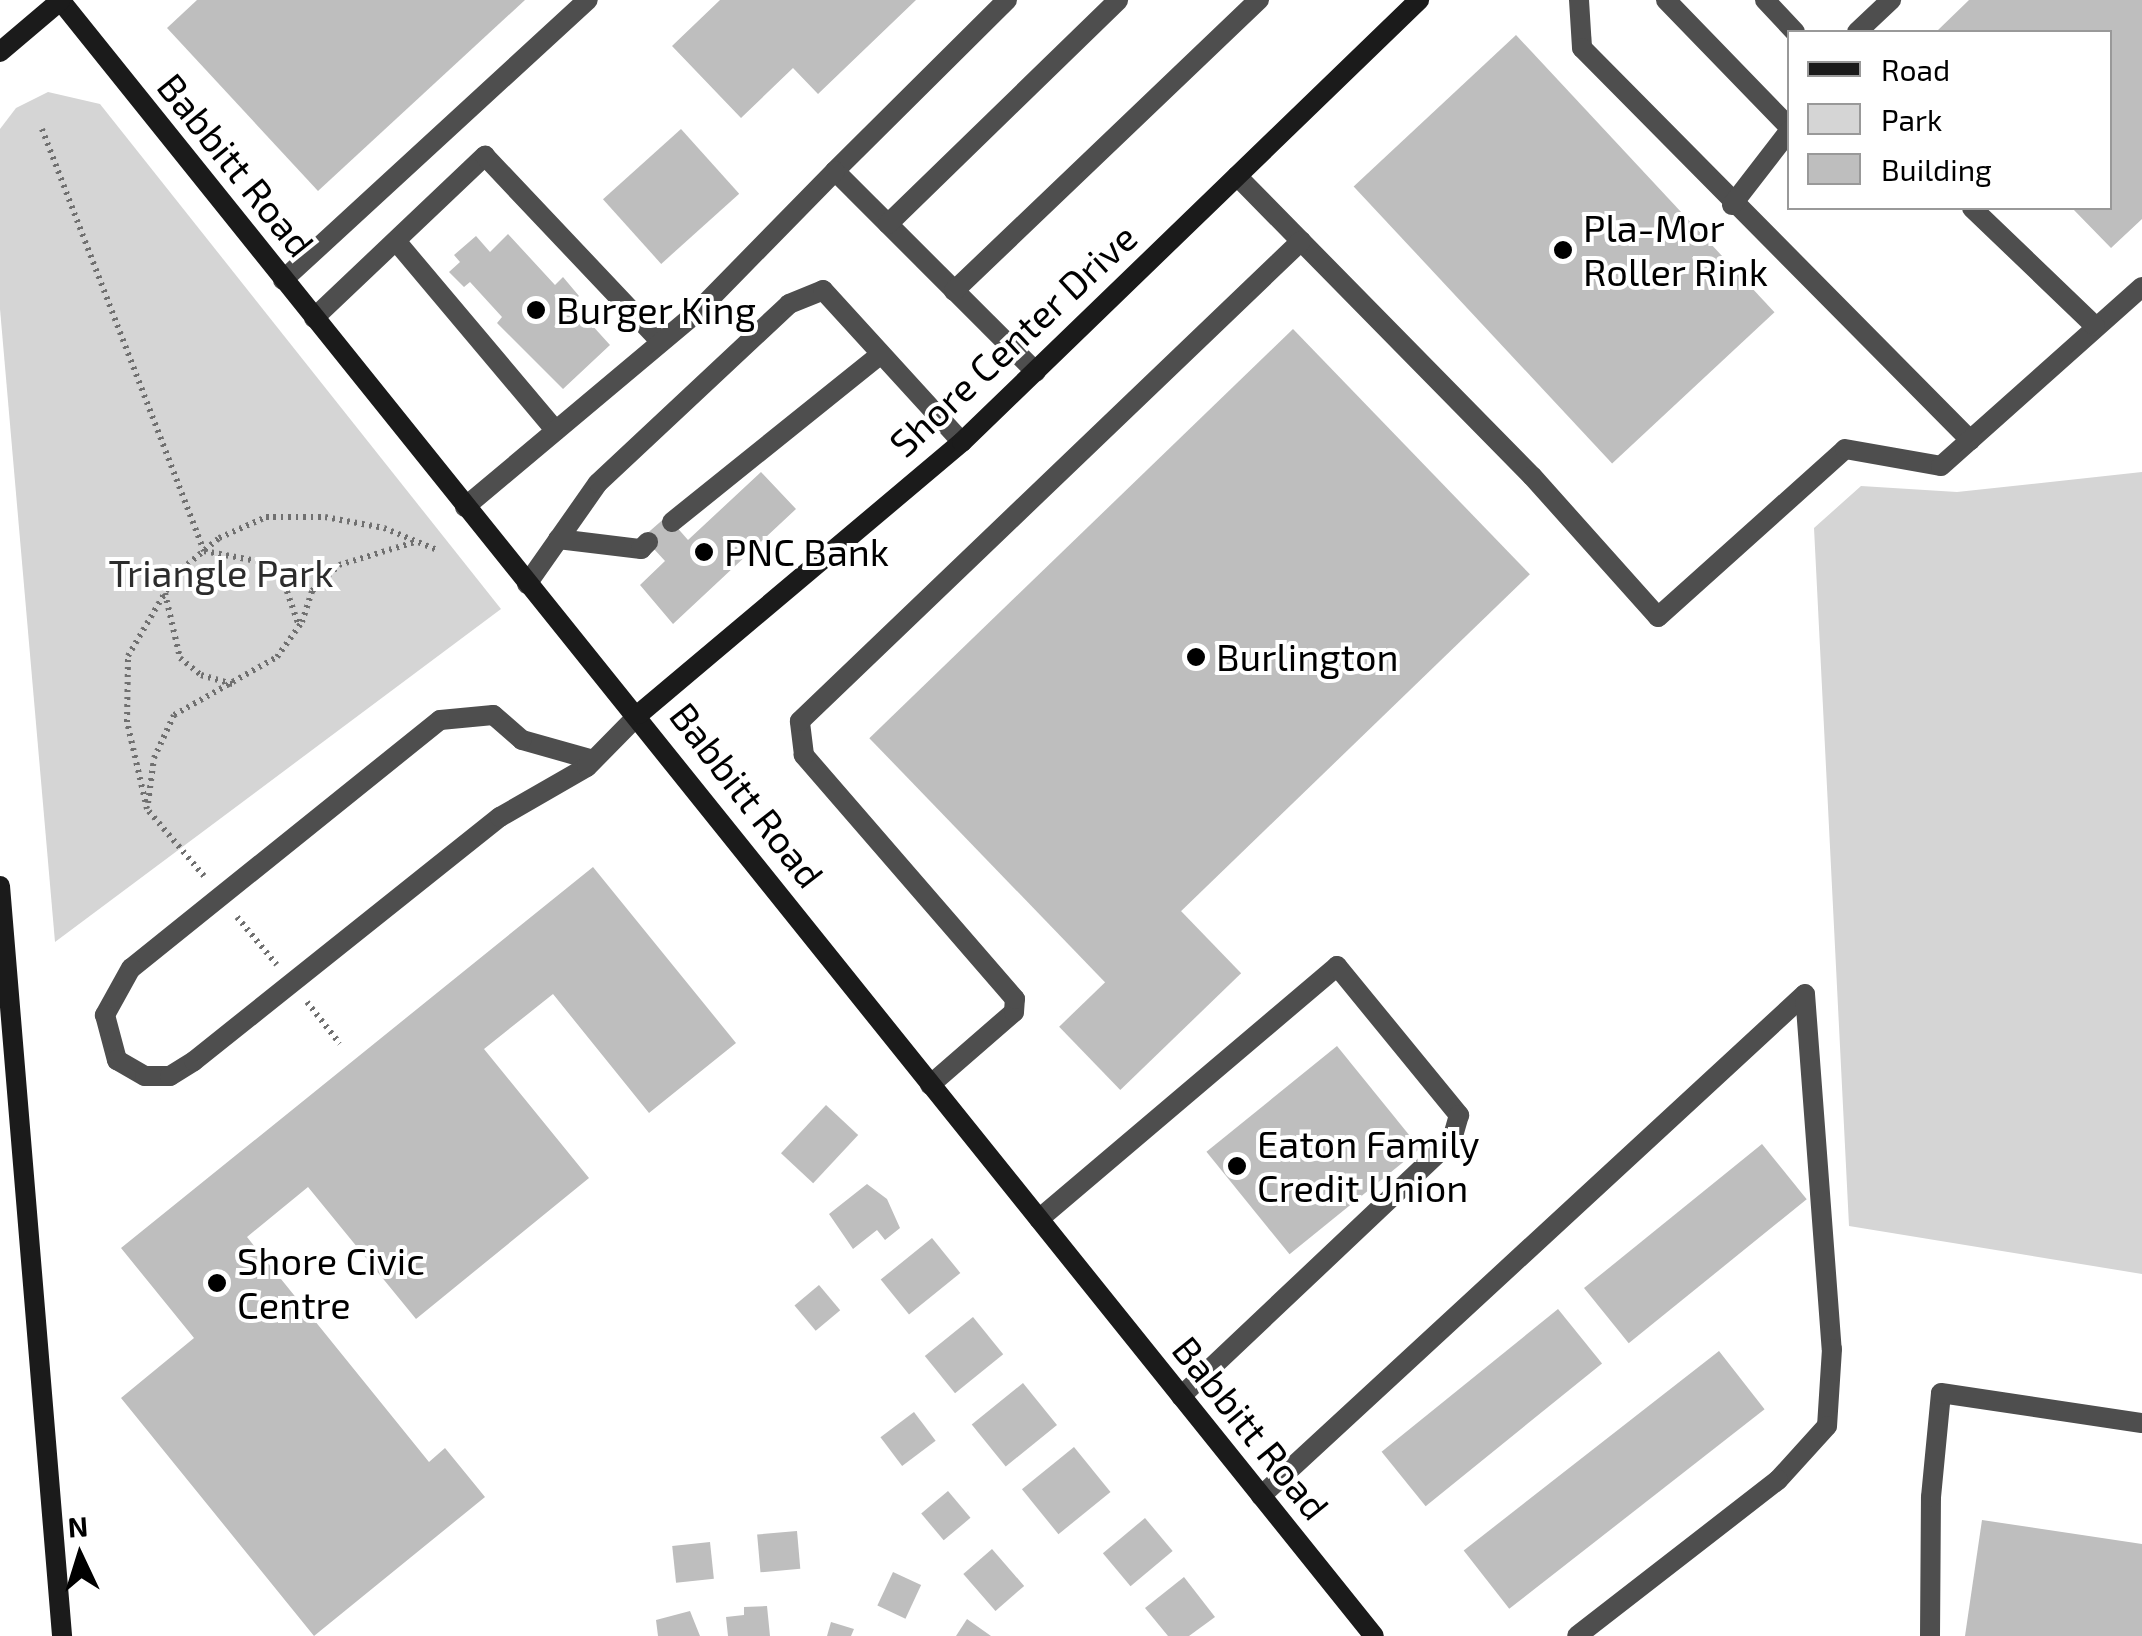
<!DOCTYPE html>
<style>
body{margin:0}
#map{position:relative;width:2142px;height:1636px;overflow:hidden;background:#fff;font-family:"Exo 2",sans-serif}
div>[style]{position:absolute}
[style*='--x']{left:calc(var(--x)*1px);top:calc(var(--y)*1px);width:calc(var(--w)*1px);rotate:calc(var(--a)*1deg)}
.green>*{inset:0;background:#d5d5d5}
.building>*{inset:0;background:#bebebe;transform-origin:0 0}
.path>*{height:6px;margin-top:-3px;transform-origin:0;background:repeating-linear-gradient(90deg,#707070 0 2.5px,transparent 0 7.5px)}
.lane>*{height:20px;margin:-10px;padding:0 10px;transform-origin:10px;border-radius:10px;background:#4e4e4e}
.secondary>*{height:20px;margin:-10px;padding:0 10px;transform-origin:10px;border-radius:10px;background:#1b1b1b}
.dots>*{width:28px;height:28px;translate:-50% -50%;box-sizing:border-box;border:5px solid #fff;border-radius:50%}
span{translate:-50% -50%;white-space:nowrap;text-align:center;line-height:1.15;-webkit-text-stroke:8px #fff;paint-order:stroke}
.street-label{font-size:38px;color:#000}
.poi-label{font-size:38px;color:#000}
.left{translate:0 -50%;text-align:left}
.park-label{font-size:38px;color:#2c2c2c}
.legend{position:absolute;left:1787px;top:30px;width:325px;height:180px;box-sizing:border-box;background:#fff;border:2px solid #999;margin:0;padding:12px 18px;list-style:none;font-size:30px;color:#000}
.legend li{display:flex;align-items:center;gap:20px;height:50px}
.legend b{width:50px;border:2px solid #999}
.north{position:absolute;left:30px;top:1506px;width:100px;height:100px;-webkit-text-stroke:8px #fff;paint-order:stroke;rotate:356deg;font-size:28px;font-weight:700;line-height:40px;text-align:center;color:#000}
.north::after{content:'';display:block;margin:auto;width:35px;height:45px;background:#000;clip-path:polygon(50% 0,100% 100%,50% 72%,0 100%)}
</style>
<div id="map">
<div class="green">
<i style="clip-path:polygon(48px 92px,100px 104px,501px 609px,55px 942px,0 309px,0 129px,16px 108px)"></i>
<i style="clip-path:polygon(2142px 472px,2142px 1274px,1849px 1226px,1814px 528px,1861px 486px,1957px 492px)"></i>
</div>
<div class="building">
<i style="clip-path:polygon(197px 0,525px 0,318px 191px,167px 28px)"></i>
<i style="clip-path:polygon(720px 0,916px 0,818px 94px,793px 68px,741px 118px,672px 46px)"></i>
<i style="clip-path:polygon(1969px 0,2142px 0,2142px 219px,2111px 248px,2072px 208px,2110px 208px,2110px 32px,1936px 32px)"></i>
<i style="left:1516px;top:35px;width:379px;height:222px;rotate:47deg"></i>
<i style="left:681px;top:129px;width:87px;height:105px;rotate:48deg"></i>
<i style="clip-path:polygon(508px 234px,555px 285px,563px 277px,579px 296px,571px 302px,610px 345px,563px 389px,497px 323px,502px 317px,470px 282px,464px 287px,449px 272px,460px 262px,454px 255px,476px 236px,490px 252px)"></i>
<i style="left:1293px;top:329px;width:341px;height:589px;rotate:46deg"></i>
<i style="clip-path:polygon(761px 472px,796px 509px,673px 624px,640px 585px,665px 561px,643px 537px,667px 516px,688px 540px)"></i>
<i style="clip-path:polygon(593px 867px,736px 1043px,649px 1113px,553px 994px,484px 1049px,589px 1178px,416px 1319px,308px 1187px,247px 1237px,429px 1462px,445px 1448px,485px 1497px,314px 1636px,121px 1398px,194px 1338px,121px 1248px)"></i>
<i style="left:1180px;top:910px;width:88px;height:168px;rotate:46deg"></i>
<i style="left:1337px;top:1046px;width:132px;height:168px;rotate:51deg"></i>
<i style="left:826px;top:1105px;width:44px;height:66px;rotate:43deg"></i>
<i style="left:1762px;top:1144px;width:71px;height:229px;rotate:51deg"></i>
<i style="clip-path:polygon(867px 1184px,887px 1199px,900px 1228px,885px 1240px,877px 1230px,853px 1249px,829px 1214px)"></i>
<i style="left:932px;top:1238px;width:45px;height:66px;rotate:51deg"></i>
<i style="left:819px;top:1285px;width:33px;height:32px;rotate:50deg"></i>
<i style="left:1558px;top:1309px;width:70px;height:227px;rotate:51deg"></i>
<i style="left:973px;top:1317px;width:48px;height:62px;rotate:51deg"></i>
<i style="left:1719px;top:1351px;width:74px;height:324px;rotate:52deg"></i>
<i style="left:1023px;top:1383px;width:54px;height:66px;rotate:51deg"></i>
<i style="left:914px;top:1412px;width:36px;height:42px;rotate:53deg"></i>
<i style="left:1074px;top:1447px;width:58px;height:67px;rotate:51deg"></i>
<i style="left:948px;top:1491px;width:35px;height:35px;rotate:50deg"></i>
<i style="left:1145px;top:1518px;width:43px;height:55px;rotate:50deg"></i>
<i style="clip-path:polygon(1982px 1520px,2142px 1544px,2142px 1636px,1965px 1636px)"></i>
<i style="left:797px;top:1531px;width:38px;height:40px;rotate:85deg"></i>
<i style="left:710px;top:1542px;width:37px;height:38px;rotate:84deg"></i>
<i style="left:992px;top:1549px;width:49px;height:38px;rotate:49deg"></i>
<i style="left:893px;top:1572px;width:31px;height:37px;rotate:25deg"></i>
<i style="clip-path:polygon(1184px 1577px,1215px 1617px,1189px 1636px,1168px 1636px,1145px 1608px)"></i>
<i style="clip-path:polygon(767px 1606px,770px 1636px,728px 1636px,726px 1617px,744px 1615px,744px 1607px)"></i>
<i style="clip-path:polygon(690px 1611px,700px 1636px,658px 1636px,656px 1620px)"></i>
<i style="clip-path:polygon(967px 1619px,991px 1636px,956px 1636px)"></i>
<i style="clip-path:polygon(831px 1622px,854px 1629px,851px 1636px,827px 1636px)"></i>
</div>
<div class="path">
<i style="--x:42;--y:129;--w:452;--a:69"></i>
<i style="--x:204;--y:551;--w:64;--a:10.8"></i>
<i style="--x:267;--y:563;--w:21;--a:43"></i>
<i style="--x:282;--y:577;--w:52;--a:70.9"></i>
<i style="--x:165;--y:593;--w:67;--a:77"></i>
<i style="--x:180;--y:658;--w:27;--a:39"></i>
<i style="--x:201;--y:675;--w:33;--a:16"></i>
<i style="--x:148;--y:803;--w:45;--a:-82.4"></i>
<i style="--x:154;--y:758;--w:47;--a:-65.1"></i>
<i style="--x:174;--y:715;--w:118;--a:-29.4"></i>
<i style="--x:277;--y:657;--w:43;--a:-54.5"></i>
<i style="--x:302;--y:622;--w:33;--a:-72"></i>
<i style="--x:312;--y:591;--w:37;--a:-44"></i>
<i style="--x:339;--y:565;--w:79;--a:-16.8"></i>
<i style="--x:204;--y:876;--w:88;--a:-130.4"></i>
<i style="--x:147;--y:809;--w:89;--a:-102.9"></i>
<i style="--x:127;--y:722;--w:66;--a:-89.1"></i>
<i style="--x:128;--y:656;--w:95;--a:-59.7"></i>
<i style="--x:176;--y:574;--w:56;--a:-39.9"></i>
<i style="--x:219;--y:538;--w:51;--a:-24.1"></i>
<i style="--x:266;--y:517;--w:59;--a:0"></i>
<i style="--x:325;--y:517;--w:60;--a:10.6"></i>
<i style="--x:384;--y:528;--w:57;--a:22.5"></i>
<i style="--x:237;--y:917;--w:62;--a:50.2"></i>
<i style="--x:307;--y:1002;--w:53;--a:51.8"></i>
</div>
<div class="lane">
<i style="--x:1007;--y:0;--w:243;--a:135.2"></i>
<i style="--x:835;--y:171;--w:284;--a:45"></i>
<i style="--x:1579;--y:0;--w:48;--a:86.4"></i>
<i style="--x:1582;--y:48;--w:552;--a:45.29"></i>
<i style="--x:1666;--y:0;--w:178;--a:45.9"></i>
<i style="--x:1765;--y:0;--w:44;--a:46.8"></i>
<i style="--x:1857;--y:32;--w:47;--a:-43.3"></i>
<i style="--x:1237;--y:176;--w:421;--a:45.5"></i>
<i style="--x:1532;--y:476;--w:189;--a:48.2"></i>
<i style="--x:1658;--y:617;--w:251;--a:-41.9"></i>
<i style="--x:1845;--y:449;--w:97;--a:10"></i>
<i style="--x:1941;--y:466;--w:269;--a:-41.7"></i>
<i style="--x:1732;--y:205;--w:95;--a:-52.3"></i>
<i style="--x:1972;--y:208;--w:170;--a:43.8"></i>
<i style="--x:888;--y:224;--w:321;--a:-44.2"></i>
<i style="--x:396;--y:241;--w:248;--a:49.9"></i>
<i style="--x:283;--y:280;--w:414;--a:-42.6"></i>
<i style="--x:954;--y:291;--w:422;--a:-43.7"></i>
<i style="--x:314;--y:318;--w:236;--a:-43.5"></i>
<i style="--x:485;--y:156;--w:256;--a:46.6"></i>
<i style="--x:465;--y:507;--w:303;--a:-40"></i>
<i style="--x:697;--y:312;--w:197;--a:-45.6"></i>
<i style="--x:672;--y:522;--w:267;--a:-38.8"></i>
<i style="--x:558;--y:539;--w:84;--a:6.9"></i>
<i style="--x:641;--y:549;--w:10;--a:-45"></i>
<i style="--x:527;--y:584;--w:123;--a:-54.9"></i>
<i style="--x:598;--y:483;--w:262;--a:-43.1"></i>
<i style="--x:789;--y:304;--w:37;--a:-22"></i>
<i style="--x:823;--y:290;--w:206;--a:47.6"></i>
<i style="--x:593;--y:760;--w:74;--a:-164.3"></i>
<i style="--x:522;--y:740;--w:38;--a:-139"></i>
<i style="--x:493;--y:715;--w:53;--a:174.6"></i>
<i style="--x:440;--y:720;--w:396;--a:141.2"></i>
<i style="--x:131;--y:968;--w:54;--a:119"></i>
<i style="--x:105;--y:1015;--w:47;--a:75.1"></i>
<i style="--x:117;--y:1060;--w:32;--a:30"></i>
<i style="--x:145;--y:1076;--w:25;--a:0"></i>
<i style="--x:170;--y:1076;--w:28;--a:-32"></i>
<i style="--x:194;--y:1061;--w:391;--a:-38.6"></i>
<i style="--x:500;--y:817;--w:100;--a:-29.9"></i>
<i style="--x:587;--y:767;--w:74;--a:-45.5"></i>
<i style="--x:930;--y:1085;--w:111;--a:-41"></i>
<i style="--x:1014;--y:1012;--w:13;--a:-86"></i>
<i style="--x:1015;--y:999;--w:323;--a:-130.9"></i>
<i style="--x:804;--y:755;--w:34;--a:-97"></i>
<i style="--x:800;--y:721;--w:694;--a:-43.77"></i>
<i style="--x:1039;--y:1219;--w:391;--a:-40.3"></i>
<i style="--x:1337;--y:966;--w:193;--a:50.7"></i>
<i style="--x:1459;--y:1115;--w:26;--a:106"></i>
<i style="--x:1452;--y:1140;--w:373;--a:136.6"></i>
<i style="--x:1261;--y:1496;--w:740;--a:-42.7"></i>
<i style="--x:1805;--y:994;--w:356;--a:85.7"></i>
<i style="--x:1832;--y:1349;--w:77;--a:93.7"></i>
<i style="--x:1827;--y:1426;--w:73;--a:132.2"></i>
<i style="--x:1778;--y:1480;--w:254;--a:142.2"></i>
<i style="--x:1930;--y:1636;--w:139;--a:-89.6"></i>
<i style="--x:1931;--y:1497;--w:104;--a:-84.5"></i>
<i style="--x:1941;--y:1393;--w:203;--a:8.5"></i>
</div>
<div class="secondary">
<i style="--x:60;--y:0;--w:2098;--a:51.23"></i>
<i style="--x:0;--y:52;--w:79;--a:-40.4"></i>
<i style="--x:639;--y:714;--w:422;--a:-40.1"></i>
<i style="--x:962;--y:442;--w:636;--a:-44.04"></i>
<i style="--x:0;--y:886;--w:753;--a:85.27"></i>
</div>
<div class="dots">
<i style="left:1563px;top:250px;background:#000"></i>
<i style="left:536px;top:310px;background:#000"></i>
<i style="left:704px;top:552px;background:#000"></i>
<i style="left:1196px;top:657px;background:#000"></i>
<i style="left:1237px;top:1166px;background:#000"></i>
<i style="left:217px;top:1283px;background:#000"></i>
</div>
<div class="street-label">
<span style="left:236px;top:165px;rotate:51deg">Babbitt Road</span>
<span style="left:1013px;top:340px;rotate:-43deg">Shore Center Drive</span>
<span style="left:747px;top:795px;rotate:52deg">Babbitt Road</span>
<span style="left:1251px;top:1428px;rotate:51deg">Babbitt Road</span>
</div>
<div class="poi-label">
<span class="left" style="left:1583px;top:250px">Pla-Mor<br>Roller Rink</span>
<span class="left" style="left:556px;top:310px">Burger King</span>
<span class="left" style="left:724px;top:552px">PNC Bank</span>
<span class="left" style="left:1216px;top:657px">Burlington</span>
<span class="left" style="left:1257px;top:1166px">Eaton Family<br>Credit Union</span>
<span class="left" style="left:237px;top:1283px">Shore Civic<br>Centre</span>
</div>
<div class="park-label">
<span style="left:221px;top:573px">Triangle Park</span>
</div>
<ul class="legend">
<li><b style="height:12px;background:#1b1b1b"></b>Road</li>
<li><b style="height:28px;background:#d5d5d5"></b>Park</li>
<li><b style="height:28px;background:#bebebe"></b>Building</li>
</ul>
<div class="north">N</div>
</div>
